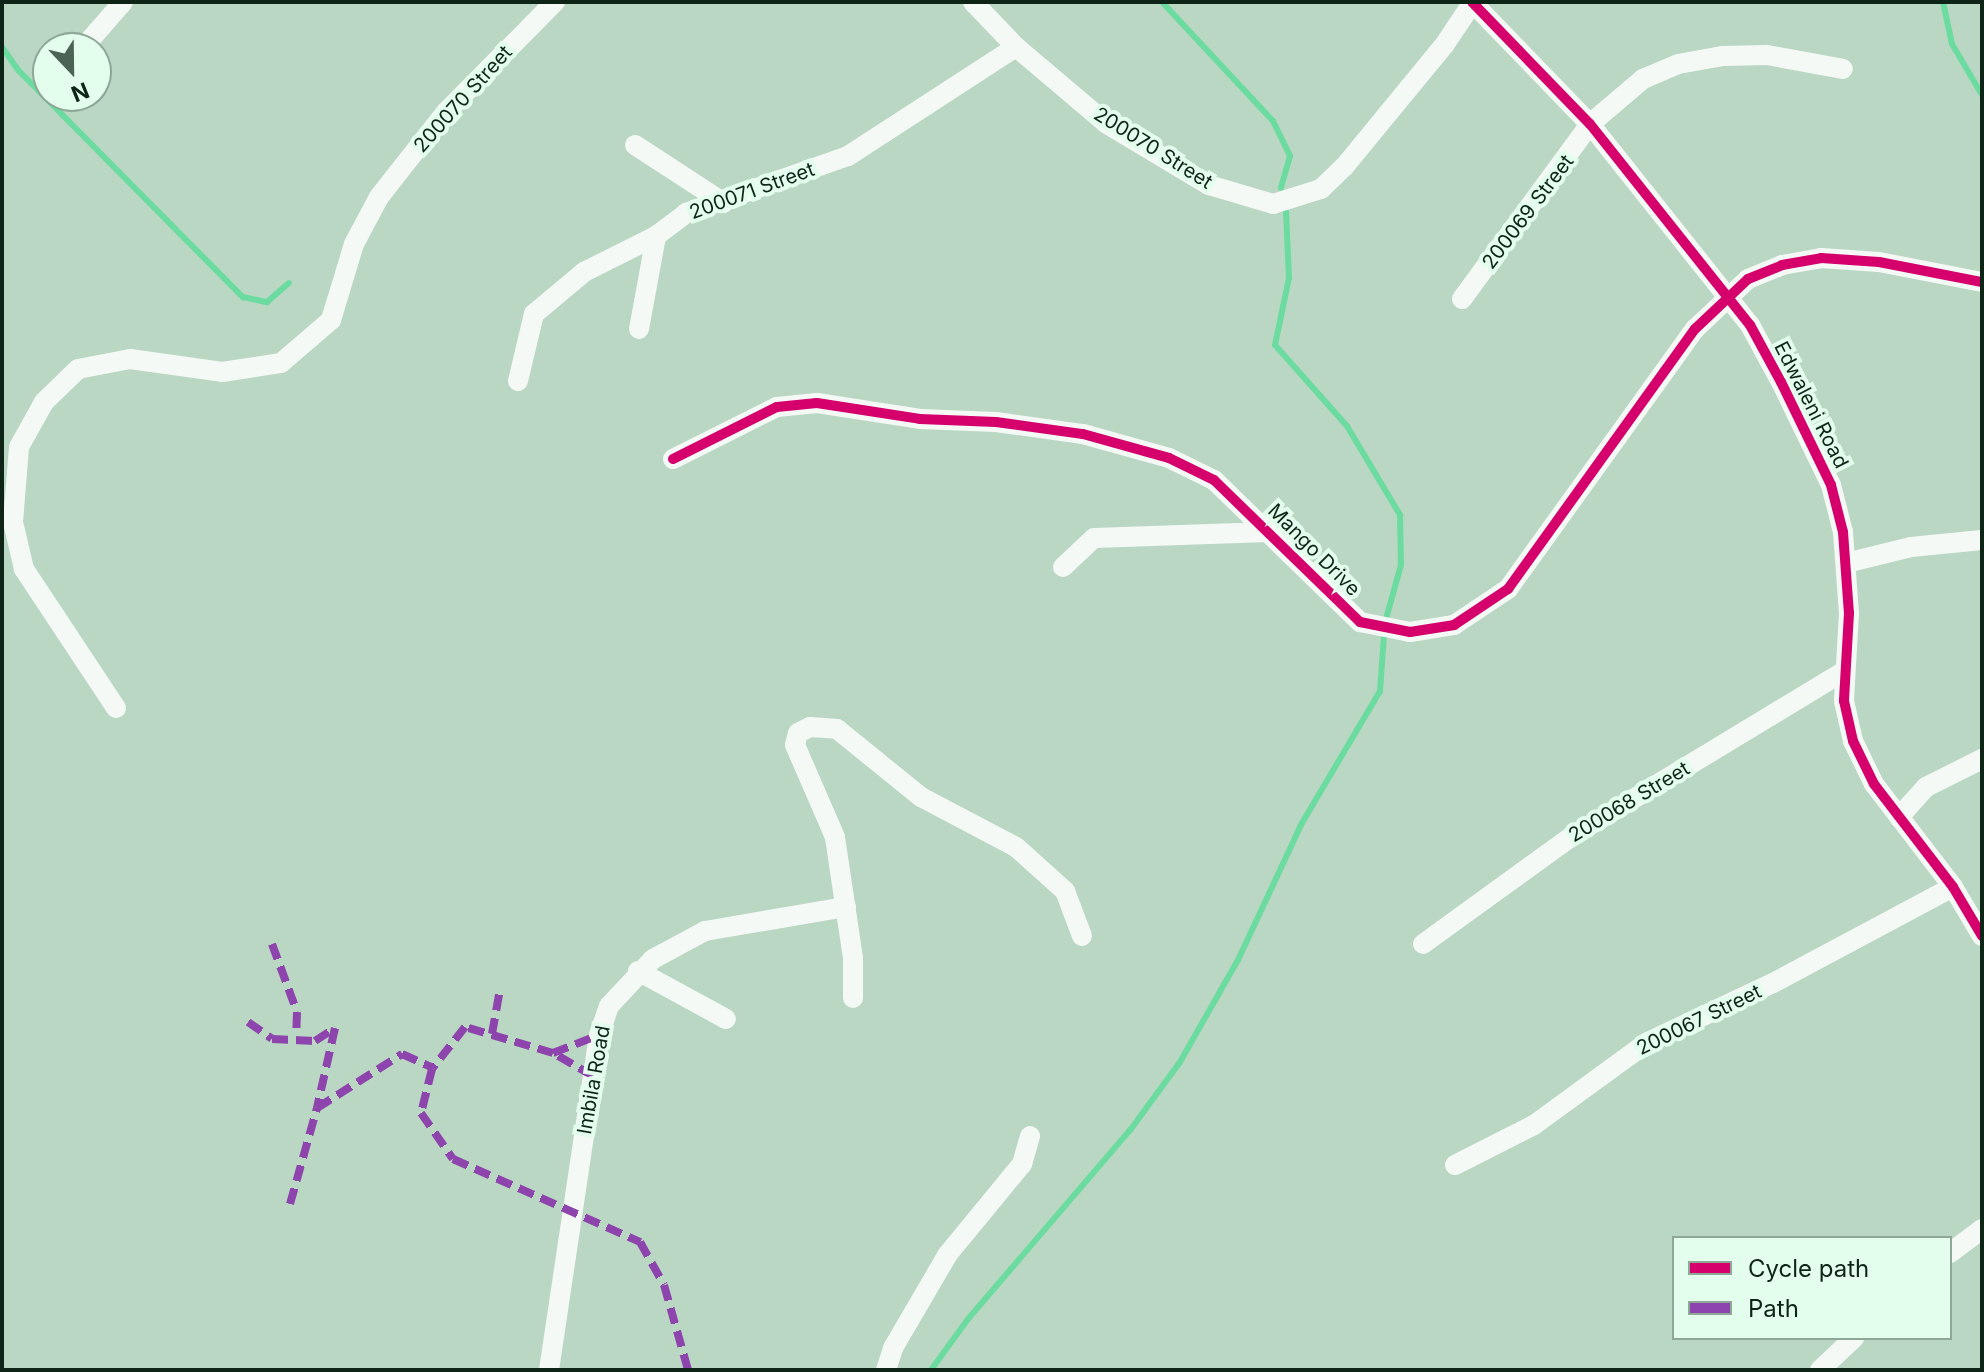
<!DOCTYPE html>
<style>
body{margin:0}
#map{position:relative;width:1984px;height:1372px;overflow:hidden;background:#bad7c4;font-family:Inter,sans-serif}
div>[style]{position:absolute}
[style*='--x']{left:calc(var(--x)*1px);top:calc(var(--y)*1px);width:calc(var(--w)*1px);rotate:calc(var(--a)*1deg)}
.stream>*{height:6px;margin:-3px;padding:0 3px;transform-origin:3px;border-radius:3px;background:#6cdba0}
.street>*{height:20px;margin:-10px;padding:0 10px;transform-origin:10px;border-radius:10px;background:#f5f9f6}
.quiet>*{height:8px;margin-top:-4px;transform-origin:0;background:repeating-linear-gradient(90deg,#8e44ad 0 16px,transparent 0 24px)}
.cycleway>*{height:10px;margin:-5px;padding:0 5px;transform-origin:5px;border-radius:5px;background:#d6006c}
span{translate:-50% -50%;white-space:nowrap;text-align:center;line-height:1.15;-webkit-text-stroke:8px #e3feec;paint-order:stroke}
.street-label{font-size:20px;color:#0e2417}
.frame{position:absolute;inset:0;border:4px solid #0e2417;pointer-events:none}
.legend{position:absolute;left:1672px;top:1236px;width:280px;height:104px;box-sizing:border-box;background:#e3feec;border:2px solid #8ea797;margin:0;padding:10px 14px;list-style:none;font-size:24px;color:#0e2417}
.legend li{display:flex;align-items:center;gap:16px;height:40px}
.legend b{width:40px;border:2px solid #8ea797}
.north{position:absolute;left:32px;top:32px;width:80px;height:80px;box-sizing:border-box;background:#e3feec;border:2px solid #8ea797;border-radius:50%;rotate:158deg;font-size:22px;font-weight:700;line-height:32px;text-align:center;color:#0e2417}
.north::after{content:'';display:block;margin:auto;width:28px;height:36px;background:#4a6354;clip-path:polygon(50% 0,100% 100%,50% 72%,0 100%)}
</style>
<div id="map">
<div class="stream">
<i style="--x:1162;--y:2;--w:163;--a:47"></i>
<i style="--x:1273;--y:121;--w:39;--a:64"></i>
<i style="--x:1290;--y:156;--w:33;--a:106"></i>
<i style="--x:1943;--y:2;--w:43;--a:77.9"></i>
<i style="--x:1952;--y:44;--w:59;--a:59.5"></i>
<i style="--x:2;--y:47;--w:28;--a:55"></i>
<i style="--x:18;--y:70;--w:320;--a:45.3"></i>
<i style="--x:243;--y:297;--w:25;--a:12"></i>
<i style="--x:267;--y:302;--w:29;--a:-41"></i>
<i style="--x:1286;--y:212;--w:66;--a:87.4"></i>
<i style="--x:1289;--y:278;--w:68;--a:101.8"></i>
<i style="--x:1275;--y:345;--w:108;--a:48.4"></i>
<i style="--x:1347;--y:426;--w:104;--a:59.2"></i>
<i style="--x:1400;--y:515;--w:50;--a:88.9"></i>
<i style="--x:1401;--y:565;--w:52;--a:105.6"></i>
<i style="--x:931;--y:1370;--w:63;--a:-54"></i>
<i style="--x:968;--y:1319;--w:250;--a:-49.4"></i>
<i style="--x:1131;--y:1129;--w:83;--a:-53.8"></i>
<i style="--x:1180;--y:1062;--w:117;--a:-60.4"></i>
<i style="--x:1238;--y:960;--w:151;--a:-65"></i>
<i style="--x:1302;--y:823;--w:153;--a:-59.4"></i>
<i style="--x:1380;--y:691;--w:56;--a:-85.9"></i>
</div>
<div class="street">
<i style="--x:973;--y:2;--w:62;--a:46.3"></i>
<i style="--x:1016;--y:47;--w:119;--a:40.2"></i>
<i style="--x:1107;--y:124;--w:119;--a:30.9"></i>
<i style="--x:1209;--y:185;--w:67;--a:16.5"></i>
<i style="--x:1273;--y:204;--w:50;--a:-17.4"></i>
<i style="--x:1321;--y:189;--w:32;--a:-44"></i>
<i style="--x:1344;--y:167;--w:159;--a:-50.6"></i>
<i style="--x:1445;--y:44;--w:50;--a:-56.3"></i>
<i style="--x:1472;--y:2;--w:170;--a:46"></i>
<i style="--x:1590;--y:124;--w:257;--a:51.5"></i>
<i style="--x:1750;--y:325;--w:65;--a:61.5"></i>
<i style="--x:1781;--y:382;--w:114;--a:64.1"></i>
<i style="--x:1831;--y:485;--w:49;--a:75.7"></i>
<i style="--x:1843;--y:532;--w:81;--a:85.8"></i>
<i style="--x:1849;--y:613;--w:88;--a:93.3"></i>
<i style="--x:1844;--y:701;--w:41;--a:77.3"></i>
<i style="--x:1853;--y:741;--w:48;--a:64"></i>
<i style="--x:1874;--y:784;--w:130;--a:52.5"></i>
<i style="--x:1953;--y:887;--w:57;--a:59.4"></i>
<i style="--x:83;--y:48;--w:61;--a:-49"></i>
<i style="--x:635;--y:145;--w:106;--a:33.1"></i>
<i style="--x:1462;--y:299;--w:217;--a:-53.8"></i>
<i style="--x:1590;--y:124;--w:70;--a:-40.3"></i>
<i style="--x:1643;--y:79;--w:38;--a:-23"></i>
<i style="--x:1678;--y:64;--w:46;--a:-10.1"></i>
<i style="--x:1723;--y:56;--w:44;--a:-1.3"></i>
<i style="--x:1767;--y:55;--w:77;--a:10.4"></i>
<i style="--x:639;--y:329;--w:95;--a:-79.6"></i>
<i style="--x:518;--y:381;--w:69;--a:-76.6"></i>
<i style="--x:534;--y:314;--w:65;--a:-40"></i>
<i style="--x:584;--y:272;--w:80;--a:-26.6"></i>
<i style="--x:656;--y:236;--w:38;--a:-37"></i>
<i style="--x:686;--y:213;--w:172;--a:-19.4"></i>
<i style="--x:848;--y:156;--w:200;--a:-33"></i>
<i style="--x:673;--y:459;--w:116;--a:-26.6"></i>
<i style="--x:777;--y:407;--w:40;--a:-5.7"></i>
<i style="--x:817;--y:403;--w:104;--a:8.8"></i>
<i style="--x:920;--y:419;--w:76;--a:2.3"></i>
<i style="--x:996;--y:422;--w:88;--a:7.9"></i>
<i style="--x:1083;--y:434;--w:89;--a:15.6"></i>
<i style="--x:1169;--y:458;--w:50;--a:26.1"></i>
<i style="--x:1214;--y:480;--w:204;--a:44.2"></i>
<i style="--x:1360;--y:622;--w:51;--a:11.3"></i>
<i style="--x:1410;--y:632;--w:45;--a:-9"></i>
<i style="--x:1454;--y:625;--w:65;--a:-33.7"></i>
<i style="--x:1508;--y:589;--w:320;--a:-54.3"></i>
<i style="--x:1695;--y:329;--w:73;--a:-43.3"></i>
<i style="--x:1748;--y:279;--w:37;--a:-22"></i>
<i style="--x:1782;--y:265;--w:40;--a:-10"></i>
<i style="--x:1821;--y:258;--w:58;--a:3.9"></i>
<i style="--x:1879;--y:262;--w:105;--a:11"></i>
<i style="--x:1846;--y:563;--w:67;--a:-13.8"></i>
<i style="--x:1911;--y:547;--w:71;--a:-5.6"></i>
<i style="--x:1063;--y:567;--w:42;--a:-43.1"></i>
<i style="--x:1094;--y:538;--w:174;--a:-2"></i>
<i style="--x:116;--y:708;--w:167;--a:-123.5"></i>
<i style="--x:24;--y:569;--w:48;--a:-103.2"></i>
<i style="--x:13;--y:522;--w:75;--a:-85.4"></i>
<i style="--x:19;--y:447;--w:51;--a:-60.9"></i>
<i style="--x:44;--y:402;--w:47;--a:-44.1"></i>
<i style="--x:78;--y:369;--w:53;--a:-10.9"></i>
<i style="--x:130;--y:359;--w:93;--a:8"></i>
<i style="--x:222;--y:372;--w:60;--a:-8.7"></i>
<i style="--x:281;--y:363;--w:66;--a:-40.7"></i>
<i style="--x:331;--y:320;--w:79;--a:-73.2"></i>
<i style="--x:354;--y:244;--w:53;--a:-62"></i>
<i style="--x:379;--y:197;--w:108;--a:-51.8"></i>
<i style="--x:446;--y:112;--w:155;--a:-45.3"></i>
<i style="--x:1899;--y:817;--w:40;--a:-48"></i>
<i style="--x:1926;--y:787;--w:63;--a:-26.6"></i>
<i style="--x:1423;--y:944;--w:184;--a:-35.9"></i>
<i style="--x:1572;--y:836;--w:318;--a:-31.2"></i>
<i style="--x:638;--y:971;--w:100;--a:28.6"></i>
<i style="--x:853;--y:998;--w:40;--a:-90"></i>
<i style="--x:853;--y:958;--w:122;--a:-98.5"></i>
<i style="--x:835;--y:837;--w:100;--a:-113.5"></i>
<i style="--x:795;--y:745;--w:12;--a:-76"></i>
<i style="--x:798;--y:733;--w:13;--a:-27"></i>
<i style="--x:810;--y:727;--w:27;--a:4"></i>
<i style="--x:837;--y:729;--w:108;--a:39"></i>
<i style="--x:921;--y:797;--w:107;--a:27.8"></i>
<i style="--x:1016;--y:847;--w:66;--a:41.9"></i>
<i style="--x:1065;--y:891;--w:48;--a:69.3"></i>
<i style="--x:1455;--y:1165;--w:89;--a:-26.9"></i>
<i style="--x:1534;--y:1125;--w:141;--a:-36.1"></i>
<i style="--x:1648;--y:1042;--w:138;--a:-25.3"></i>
<i style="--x:1773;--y:983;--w:204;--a:-28.1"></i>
<i style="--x:1950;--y:1253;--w:40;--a:-37"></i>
<i style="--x:549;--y:1370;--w:339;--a:-81.5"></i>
<i style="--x:599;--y:1035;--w:31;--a:-71"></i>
<i style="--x:609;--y:1006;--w:64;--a:-46.9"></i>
<i style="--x:653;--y:959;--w:59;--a:-28.3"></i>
<i style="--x:705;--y:931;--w:143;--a:-9.7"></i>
<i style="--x:886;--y:1370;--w:23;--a:-72"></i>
<i style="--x:893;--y:1348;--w:109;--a:-59.7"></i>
<i style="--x:948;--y:1254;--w:117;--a:-50.6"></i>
<i style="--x:1022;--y:1164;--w:29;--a:-74"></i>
<i style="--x:1820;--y:1370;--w:47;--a:-43.3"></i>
</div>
<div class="quiet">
<i style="--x:272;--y:944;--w:72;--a:69.8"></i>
<i style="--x:297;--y:1012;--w:24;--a:92"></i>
<i style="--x:248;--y:1022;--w:29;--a:35"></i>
<i style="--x:272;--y:1039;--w:43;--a:2.7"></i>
<i style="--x:315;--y:1041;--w:24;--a:-33"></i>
<i style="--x:335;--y:1028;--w:82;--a:102.7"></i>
<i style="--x:492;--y:1034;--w:46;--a:-79.9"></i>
<i style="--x:553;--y:1053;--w:92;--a:-163.5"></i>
<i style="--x:465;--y:1027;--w:53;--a:128.2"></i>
<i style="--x:432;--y:1069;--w:45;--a:104"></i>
<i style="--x:421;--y:1113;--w:56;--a:55.2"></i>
<i style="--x:453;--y:1159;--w:205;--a:23.9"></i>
<i style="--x:640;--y:1242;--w:49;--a:60.8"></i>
<i style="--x:664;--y:1285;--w:88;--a:74.2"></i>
<i style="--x:593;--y:1076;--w:46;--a:-150.1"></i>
<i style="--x:553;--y:1053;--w:49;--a:-21.4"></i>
<i style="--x:290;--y:1204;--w:100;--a:-74.3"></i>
<i style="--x:317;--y:1108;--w:101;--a:-32.4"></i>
<i style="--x:402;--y:1054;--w:34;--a:24"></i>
</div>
<div class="cycleway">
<i style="--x:1472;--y:2;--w:170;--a:46"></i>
<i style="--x:1590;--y:124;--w:257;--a:51.5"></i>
<i style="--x:1750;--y:325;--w:65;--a:61.5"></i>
<i style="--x:1781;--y:382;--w:114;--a:64.1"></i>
<i style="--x:1831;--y:485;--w:49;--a:75.7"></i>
<i style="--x:1843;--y:532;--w:81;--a:85.8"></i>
<i style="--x:1849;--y:613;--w:88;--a:93.3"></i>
<i style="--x:1844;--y:701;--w:41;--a:77.3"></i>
<i style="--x:1853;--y:741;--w:48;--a:64"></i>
<i style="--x:1874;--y:784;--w:130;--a:52.5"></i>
<i style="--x:1953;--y:887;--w:57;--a:59.4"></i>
<i style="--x:673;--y:459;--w:116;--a:-26.6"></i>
<i style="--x:777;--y:407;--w:40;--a:-5.7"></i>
<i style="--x:817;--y:403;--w:104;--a:8.8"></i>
<i style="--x:920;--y:419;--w:76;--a:2.3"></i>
<i style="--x:996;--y:422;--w:88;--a:7.9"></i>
<i style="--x:1083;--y:434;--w:89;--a:15.6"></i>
<i style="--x:1169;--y:458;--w:50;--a:26.1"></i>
<i style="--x:1214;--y:480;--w:204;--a:44.2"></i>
<i style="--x:1360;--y:622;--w:51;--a:11.3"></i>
<i style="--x:1410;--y:632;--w:45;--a:-9"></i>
<i style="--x:1454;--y:625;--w:65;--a:-33.7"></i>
<i style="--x:1508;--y:589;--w:320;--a:-54.3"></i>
<i style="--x:1695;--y:329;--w:73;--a:-43.3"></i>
<i style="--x:1748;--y:279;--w:37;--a:-22"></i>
<i style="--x:1782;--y:265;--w:40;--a:-10"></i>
<i style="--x:1821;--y:258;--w:58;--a:3.9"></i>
<i style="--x:1879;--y:262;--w:105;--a:11"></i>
</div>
<div class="street-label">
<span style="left:463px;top:99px;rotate:-48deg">200070 Street</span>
<span style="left:1153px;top:148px;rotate:32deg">200070 Street</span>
<span style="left:752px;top:191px;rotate:-20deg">200071 Street</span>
<span style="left:1528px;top:212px;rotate:-53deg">200069 Street</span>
<span style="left:1811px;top:405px;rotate:63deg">Edwaleni Road</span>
<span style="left:1314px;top:550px;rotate:45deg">Mango Drive</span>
<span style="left:1629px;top:802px;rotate:-31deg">200068 Street</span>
<span style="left:1699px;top:1020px;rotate:-26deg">200067 Street</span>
<span style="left:594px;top:1080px;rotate:-80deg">Imbila Road</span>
</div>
<div class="frame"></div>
<ul class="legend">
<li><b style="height:10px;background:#d6006c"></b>Cycle path</li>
<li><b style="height:10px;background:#8e44ad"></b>Path</li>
</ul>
<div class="north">N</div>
</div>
